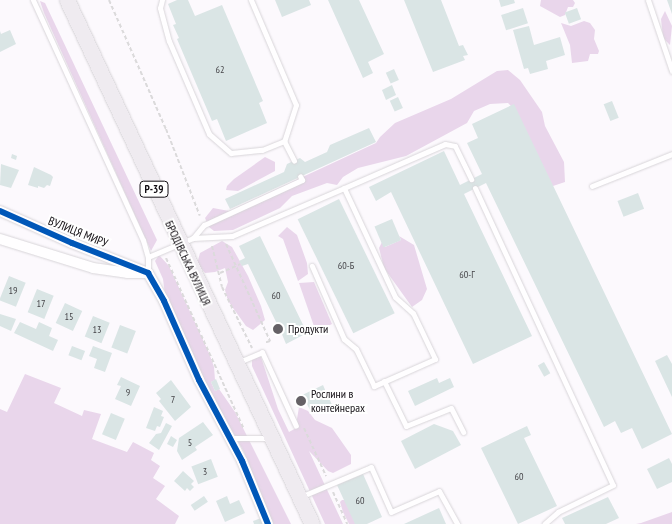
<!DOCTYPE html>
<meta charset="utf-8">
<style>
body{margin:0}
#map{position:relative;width:672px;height:524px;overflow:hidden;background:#fcf9fd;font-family:"PT Sans Narrow",sans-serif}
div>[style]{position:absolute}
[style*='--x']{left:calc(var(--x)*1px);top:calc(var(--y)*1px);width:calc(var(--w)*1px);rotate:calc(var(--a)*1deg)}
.green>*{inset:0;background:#e9d6eb}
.building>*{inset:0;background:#dae5e5;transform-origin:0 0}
.path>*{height:2px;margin-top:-1px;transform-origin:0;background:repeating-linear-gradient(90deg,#dbdadb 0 4px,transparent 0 6.5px)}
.roads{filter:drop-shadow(0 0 1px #d8d5d9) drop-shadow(0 0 1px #d8d5d9)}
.lane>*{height:5px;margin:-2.5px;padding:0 2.5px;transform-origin:2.5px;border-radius:2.5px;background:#fffeff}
.street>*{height:10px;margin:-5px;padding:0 5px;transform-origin:5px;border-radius:5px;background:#fffeff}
.primary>*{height:15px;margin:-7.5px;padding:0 7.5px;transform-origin:7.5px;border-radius:7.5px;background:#efebf0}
.cycleway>*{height:6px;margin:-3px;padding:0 3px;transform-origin:3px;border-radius:3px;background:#0057b8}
.dots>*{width:14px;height:14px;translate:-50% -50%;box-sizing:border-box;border:2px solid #fff;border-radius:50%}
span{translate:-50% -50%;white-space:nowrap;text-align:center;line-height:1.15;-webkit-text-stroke:4px #fff;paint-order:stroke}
.number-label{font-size:10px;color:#454448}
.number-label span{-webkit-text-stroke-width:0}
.shield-label span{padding:1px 4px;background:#fff;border:1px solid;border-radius:4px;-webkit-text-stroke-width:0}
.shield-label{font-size:11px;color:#130f14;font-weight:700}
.street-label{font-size:12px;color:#130f14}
.poi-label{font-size:12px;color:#130f14}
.left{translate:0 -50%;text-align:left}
</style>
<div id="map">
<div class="green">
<i style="clip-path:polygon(541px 0,573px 0,575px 3px,573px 7px,568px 7px,565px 15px,560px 17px,540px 6px)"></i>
<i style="clip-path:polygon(40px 1px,45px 3px,157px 240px,151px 251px,44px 13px)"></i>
<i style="clip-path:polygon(665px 11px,672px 26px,670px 45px,663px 38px,661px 19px)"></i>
<i style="clip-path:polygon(584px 21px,590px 23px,595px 30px,594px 39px,599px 51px,598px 54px,590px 54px,588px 61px,572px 63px,570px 45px,561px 23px,571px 26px)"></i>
<i style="clip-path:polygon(508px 70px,520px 80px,542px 112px,545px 126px,564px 162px,565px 182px,553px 186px,544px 178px,517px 112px,508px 103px,490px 104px,474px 111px,467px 123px,406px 156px,358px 168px,343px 177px,337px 185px,327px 183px,292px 196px,280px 208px,233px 230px,214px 231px,209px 227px,205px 218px,213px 208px,229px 211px,376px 143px,380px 137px,395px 123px,451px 99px,497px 71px)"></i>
<i style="clip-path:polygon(265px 157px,275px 162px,275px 171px,238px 191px,226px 190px,227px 186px,234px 179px)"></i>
<i style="clip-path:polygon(287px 227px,297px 235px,307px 263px,308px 274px,298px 281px,283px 239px,278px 236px)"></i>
<i style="clip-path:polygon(399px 236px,414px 245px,427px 289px,422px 300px,412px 307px,384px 268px,379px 248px,382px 242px,385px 247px,401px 240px)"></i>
<i style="clip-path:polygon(222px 241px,232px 247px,248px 276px,261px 306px,265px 320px,253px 330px,246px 326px,228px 301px,225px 290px,228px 282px,225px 268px,215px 272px,205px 273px,197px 264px,200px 253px)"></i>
<i style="clip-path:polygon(159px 255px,169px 266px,209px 353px,214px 367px,215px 380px,211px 382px,215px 391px,219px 389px,235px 412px,291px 524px,273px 524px,244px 452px,207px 386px,165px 295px,163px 279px,155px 261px)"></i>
<i style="clip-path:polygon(314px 282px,332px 324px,316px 332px,299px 283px)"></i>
<i style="clip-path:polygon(260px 354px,278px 409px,289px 432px,298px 427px,297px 419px,299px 407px,308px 411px,315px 420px,332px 428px,351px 455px,351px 464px,333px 473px,328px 471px,309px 451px,343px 524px,325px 524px,252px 366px,252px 356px)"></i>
<i style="clip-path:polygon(25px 374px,61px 388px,54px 403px,82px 416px,84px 410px,101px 414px,92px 439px,127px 452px,133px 442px,154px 453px,151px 460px,160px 466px,153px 478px,165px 486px,156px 499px,179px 516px,175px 524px,0 524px,0 409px,7px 412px)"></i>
<i style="clip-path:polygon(342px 500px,352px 500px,364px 524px,349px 524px,343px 512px,340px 502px)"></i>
<i style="clip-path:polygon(672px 512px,672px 524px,636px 524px,641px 523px)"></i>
</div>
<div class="building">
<i style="clip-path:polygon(177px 0,188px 0,195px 16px,222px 5px,263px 101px,259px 103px,267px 123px,226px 141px,217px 119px,212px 121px,177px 39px,179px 38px,173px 25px,176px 24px,168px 4px)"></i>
<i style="clip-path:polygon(275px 0,309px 0,311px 5px,282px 17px)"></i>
<i style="clip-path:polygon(328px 0,359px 0,384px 54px,368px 62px,373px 73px,363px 78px)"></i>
<i style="clip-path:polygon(404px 0,441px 0,459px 46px,463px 45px,468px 55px,463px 56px,465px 60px,433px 72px)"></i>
<i style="clip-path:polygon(499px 0,514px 0,515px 3px,501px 7px)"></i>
<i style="clip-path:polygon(667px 0,672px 0,672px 14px)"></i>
<i style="left:523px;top:8px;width:16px;height:23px;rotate:72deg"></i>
<i style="left:577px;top:8px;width:12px;height:13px;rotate:70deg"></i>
<i style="clip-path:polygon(529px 26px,534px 45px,560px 37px,565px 55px,546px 61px,548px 69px,530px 74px,528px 68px,524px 69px,513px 30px)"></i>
<i style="clip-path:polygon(10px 30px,16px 44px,0 52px,0 31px,1px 34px)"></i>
<i style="left:394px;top:69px;width:12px;height:9px;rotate:66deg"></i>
<i style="clip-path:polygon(392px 85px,396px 95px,386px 100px,382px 90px)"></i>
<i style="left:398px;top:97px;width:12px;height:9px;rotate:66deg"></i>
<i style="left:612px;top:101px;width:18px;height:9px;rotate:68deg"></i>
<i style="clip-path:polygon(514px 104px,672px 434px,642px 449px,632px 428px,621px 433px,615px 421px,604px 427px,486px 183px,464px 194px,532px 336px,473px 364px,391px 192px,376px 201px,369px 187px,444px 151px,460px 185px,482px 174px,467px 143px,478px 138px,472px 124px)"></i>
<i style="clip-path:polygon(369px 128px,376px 142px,230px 209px,225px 199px,284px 172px,287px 164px,300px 158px,305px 162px,327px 152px,330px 145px)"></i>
<i style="clip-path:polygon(12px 154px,17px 156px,16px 160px,11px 158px)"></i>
<i style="clip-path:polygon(1px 164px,19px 170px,11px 188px,0 185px)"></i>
<i style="clip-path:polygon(34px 167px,51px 175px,53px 177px,50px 186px,47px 185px,44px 188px,38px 186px,38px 188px,28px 185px)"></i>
<i style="left:638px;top:193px;width:17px;height:22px;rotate:69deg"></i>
<i style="left:339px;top:199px;width:127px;height:46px;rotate:64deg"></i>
<i style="left:392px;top:219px;width:23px;height:19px;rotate:67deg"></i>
<i style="clip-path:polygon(260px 236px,307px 333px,286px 344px,281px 332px,274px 335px,271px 329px,278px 326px,248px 264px,242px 266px,239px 261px,245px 258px,239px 246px)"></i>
<i style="left:9px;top:276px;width:18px;height:26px;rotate:22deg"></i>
<i style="left:37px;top:289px;width:18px;height:25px;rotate:22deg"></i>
<i style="left:65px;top:303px;width:19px;height:22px;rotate:25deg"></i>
<i style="clip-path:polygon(0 314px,16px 319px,11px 331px,0 326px)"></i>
<i style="left:93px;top:316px;width:18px;height:22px;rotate:22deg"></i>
<i style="clip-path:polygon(20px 322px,36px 329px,39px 322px,52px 328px,49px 336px,58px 340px,53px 351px,14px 333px)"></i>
<i style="left:120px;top:325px;width:17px;height:24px;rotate:21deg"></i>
<i style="left:72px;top:346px;width:14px;height:10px;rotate:21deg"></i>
<i style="clip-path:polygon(93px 346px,112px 353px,105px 372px,94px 368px,97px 359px,89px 356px)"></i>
<i style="clip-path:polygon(667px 355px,672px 364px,672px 397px,655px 361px)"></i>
<i style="left:544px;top:362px;width:13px;height:7px;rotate:61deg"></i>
<i style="clip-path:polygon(121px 377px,140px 386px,131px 406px,115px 399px,121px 386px,117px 385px)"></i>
<i style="clip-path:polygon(437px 378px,439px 383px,450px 378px,454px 387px,415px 406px,408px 391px)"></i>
<i style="clip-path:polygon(216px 379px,220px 389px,215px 391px,211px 382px)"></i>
<i style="clip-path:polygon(171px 380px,191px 407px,175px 421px,159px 401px,161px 399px,156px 393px)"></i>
<i style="clip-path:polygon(323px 385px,326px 392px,331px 390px,334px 396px,329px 398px,332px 405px,312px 414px,307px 404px,298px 408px,294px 399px)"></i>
<i style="clip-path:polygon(154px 407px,163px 411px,161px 416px,164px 417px,160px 427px,157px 426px,155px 431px,146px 428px)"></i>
<i style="left:111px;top:413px;width:15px;height:23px;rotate:23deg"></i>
<i style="clip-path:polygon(203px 422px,213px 435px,195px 447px,197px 450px,182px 460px,177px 451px,179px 438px)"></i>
<i style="clip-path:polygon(166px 423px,172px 426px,159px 450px,149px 443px,156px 434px,161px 433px)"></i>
<i style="clip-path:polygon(434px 424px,453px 431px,461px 445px,415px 469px,401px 441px)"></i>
<i style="clip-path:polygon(527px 426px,531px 435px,524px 438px,557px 506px,518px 524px,481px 448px)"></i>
<i style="clip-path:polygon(171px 436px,177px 440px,173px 447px,167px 444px)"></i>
<i style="clip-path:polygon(669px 458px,672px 464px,672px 482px,657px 489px,647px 469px)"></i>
<i style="left:211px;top:459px;width:19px;height:21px;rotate:69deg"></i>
<i style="clip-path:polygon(183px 471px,194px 481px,191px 484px,194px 487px,190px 491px,187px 488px,185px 491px,174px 481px)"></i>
<i style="clip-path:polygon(363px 474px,382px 517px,367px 524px,355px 524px,337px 485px)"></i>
<i style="left:204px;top:496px;width:7px;height:16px;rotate:56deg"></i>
<i style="clip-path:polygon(227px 496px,230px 504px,239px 500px,245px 513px,225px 522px,216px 501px)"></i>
<i style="clip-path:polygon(608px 497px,619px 518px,606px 524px,565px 524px,562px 518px)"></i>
<i style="clip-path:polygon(439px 508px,446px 524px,404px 524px)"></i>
<i style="clip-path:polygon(261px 518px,264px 524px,254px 524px,253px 521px)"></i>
</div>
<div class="path">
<i style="--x:109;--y:0;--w:141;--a:66.2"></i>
<i style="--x:166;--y:129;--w:93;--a:68.7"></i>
<i style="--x:226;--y:244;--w:107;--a:65.6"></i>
<i style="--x:270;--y:341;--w:6;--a:162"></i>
<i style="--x:212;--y:246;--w:42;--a:76.3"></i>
<i style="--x:222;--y:287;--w:68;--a:63.8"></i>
<i style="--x:166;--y:258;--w:188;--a:65.5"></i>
<i style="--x:220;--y:273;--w:22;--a:-24"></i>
<i style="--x:304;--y:428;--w:53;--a:65.4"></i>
<i style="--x:333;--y:492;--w:35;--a:66"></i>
</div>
<div class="roads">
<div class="lane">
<i style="--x:33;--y:0;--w:264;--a:65.4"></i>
<i style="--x:143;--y:240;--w:18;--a:74"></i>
<i style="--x:148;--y:257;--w:16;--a:90"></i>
<i style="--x:162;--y:0;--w:8;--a:104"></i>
<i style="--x:160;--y:8;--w:34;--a:75"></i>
<i style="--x:169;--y:41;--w:101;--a:66.7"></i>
<i style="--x:209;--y:134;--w:29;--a:41"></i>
<i style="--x:231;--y:153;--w:31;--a:-6"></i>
<i style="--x:262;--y:150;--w:24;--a:-22"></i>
<i style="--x:251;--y:0;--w:114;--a:66.8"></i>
<i style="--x:296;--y:105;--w:38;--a:108"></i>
<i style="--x:284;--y:141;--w:22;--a:63"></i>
<i style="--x:648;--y:0;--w:75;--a:71.3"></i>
<i style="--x:592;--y:186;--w:86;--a:-21.8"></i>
<i style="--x:344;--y:188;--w:110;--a:-23.5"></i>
<i style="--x:445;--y:144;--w:10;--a:11"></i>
<i style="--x:455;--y:146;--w:37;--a:64"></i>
<i style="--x:475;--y:188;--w:327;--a:65.1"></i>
<i style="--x:613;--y:485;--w:61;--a:153.9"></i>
<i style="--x:558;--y:512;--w:18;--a:139"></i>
<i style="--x:193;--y:238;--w:17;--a:-50"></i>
<i style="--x:204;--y:225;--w:108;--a:-24.7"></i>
<i style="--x:302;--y:180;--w:4;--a:-117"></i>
<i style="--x:148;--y:257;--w:49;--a:-22.9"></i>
<i style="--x:193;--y:238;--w:39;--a:-3"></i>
<i style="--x:232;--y:236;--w:122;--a:-23.2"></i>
<i style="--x:344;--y:188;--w:120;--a:64.9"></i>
<i style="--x:395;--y:297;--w:24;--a:42"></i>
<i style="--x:413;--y:313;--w:51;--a:64.4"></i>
<i style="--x:435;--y:359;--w:67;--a:156.1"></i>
<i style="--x:374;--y:386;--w:41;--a:-115.9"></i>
<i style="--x:356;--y:349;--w:16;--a:-140"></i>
<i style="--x:344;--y:339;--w:80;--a:-113.7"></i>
<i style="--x:239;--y:362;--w:25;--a:-23"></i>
<i style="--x:262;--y:352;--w:81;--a:65.3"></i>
<i style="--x:384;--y:381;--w:50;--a:63.9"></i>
<i style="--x:406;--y:426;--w:48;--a:-21.8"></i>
<i style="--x:451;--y:408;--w:27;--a:63"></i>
<i style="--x:230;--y:438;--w:39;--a:0"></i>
<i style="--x:300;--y:497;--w:77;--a:-22.9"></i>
<i style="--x:371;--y:467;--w:49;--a:66"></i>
<i style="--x:391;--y:512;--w:52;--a:-23.6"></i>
<i style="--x:439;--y:491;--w:38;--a:61"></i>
</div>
<div class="street">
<i style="--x:0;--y:211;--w:79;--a:24"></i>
<i style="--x:72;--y:243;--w:82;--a:21.5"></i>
<i style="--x:0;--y:239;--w:97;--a:17.3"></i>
<i style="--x:93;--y:268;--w:34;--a:8"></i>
<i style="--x:127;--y:273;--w:18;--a:0"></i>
<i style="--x:148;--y:273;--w:32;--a:60"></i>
<i style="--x:164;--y:301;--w:86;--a:66.1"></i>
<i style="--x:199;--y:380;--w:92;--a:62"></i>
<i style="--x:242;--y:461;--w:68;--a:67.6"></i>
</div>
<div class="primary">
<i style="--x:67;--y:0;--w:578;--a:64.94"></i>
</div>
</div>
<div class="cycleway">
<i style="--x:0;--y:211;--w:79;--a:24"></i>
<i style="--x:72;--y:243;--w:82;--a:21.5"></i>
<i style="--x:148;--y:273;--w:32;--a:60"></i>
<i style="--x:164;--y:301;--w:86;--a:66.1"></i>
<i style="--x:199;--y:380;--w:92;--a:62"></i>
<i style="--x:242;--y:461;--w:68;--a:67.6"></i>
</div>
<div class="dots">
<i style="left:278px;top:329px;background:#656166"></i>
<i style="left:301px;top:401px;background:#656166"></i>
</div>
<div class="number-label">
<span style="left:220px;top:70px">62</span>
<span style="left:346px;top:266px">60-Б</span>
<span style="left:467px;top:275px">60-Г</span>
<span style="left:13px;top:291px">19</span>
<span style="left:276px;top:296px">60</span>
<span style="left:41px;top:304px">17</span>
<span style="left:69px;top:317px">15</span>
<span style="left:97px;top:330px">13</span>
<span style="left:128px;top:393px">9</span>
<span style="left:173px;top:400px">7</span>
<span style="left:190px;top:443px">5</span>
<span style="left:205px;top:472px">3</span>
<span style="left:519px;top:477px">60</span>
<span style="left:360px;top:501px">60</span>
</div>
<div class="shield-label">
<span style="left:154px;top:189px">Р-39</span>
</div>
<div class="street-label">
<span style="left:78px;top:232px;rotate:22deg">ВУЛИЦЯ МИРУ</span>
<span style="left:188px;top:263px;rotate:65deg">БРОДІВСЬКА ВУЛИЦЯ</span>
</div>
<div class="poi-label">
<span class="left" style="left:288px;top:329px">Продукти</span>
<span class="left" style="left:311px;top:401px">Рослини в<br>контейнерах</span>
</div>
</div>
